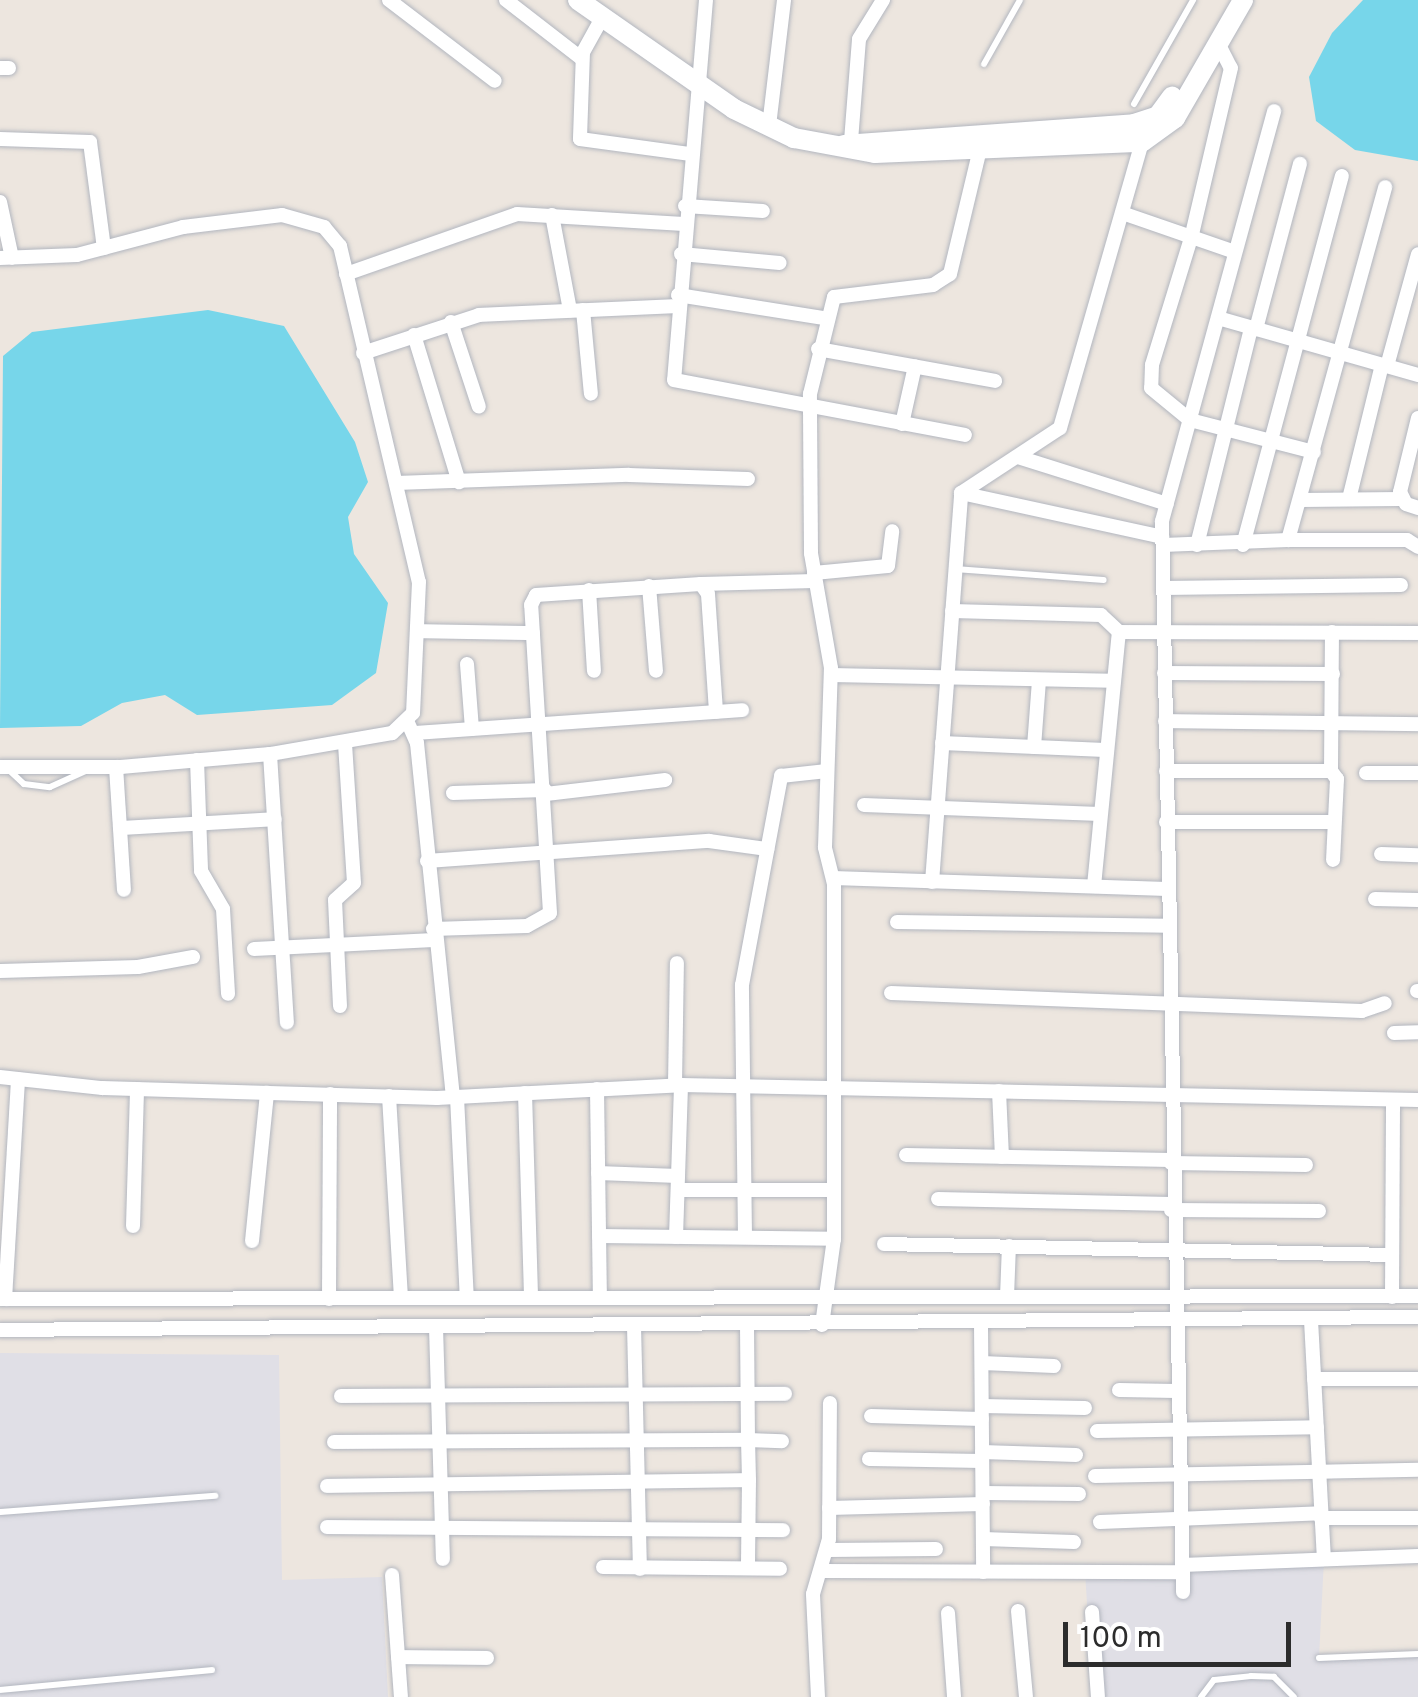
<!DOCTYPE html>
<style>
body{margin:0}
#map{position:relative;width:1418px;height:1697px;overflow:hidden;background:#ede6df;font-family:Overpass,sans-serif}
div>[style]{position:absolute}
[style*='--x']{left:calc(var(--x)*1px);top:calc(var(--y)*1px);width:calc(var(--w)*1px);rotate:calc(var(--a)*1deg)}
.industrial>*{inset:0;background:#e0dfe6}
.water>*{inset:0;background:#77d6ea}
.roads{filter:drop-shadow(0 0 2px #b2b6bf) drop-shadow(0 0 2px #b2b6bf)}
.lane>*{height:6px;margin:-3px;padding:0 3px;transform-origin:3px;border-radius:3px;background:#fff}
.street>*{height:14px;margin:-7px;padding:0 7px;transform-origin:7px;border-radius:7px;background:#fff}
.secondary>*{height:20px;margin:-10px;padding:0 10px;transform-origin:10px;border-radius:10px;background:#fff}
span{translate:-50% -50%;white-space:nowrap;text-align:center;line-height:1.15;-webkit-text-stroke:8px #fff;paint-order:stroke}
.scale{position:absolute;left:1063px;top:1622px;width:228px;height:45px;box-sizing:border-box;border:5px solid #2c2c2c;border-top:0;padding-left:12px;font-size:30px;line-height:35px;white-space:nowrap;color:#2c2c2c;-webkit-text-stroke:8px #fff;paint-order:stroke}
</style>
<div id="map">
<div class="industrial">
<i style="clip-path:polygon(0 1353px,279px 1355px,282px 1580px,382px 1577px,388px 1697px,0 1697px)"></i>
<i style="clip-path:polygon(1324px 1559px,1319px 1658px,1418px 1654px,1418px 1697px,1093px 1697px,1085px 1572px)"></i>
</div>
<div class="water">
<i style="clip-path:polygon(1363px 0,1418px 0,1418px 161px,1355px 150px,1316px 121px,1309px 77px,1332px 33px)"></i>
<i style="clip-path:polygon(208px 310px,284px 326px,355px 442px,368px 482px,348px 517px,354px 554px,388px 603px,376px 673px,332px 705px,197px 715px,165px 695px,122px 703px,81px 726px,0 728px,3px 356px,32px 332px)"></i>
</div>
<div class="roads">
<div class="lane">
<i style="--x:984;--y:64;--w:73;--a:-60.6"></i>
<i style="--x:1134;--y:104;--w:120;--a:-60.4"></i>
<i style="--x:955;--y:569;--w:149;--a:4.2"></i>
<i style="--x:10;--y:771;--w:19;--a:43"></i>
<i style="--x:24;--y:784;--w:26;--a:7"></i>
<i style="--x:50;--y:787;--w:42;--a:-24.1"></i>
<i style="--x:0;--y:1512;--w:216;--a:-4.3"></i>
<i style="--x:1319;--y:1658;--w:99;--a:-2.3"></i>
<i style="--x:0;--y:1690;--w:213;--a:-5.4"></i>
<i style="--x:1201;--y:1697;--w:21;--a:-53"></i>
<i style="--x:1214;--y:1680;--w:37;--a:-6"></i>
<i style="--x:1251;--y:1676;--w:23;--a:2"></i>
<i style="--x:1274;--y:1677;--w:28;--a:45"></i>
</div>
<div class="street">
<i style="--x:389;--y:0;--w:133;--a:37.4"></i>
<i style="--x:506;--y:0;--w:96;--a:37.8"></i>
<i style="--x:706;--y:0;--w:381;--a:94.8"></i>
<i style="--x:674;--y:380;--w:296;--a:10.7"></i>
<i style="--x:602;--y:18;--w:39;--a:119"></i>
<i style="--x:583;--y:52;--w:87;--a:92"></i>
<i style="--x:580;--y:139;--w:110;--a:7.8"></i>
<i style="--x:1218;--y:43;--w:28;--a:63"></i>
<i style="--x:1231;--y:68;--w:175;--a:103.2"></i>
<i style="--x:1191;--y:238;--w:133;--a:107.1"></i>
<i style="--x:1152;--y:365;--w:23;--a:92"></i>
<i style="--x:1151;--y:388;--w:50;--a:39.4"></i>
<i style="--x:1190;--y:420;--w:128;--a:14.5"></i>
<i style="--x:0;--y:68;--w:9;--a:0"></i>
<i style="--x:769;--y:126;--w:127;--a:-83.2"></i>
<i style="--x:0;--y:139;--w:90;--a:1.9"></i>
<i style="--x:90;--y:142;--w:107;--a:82.5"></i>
<i style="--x:851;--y:141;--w:102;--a:-85.5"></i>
<i style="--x:859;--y:39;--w:46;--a:-58.4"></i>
<i style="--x:0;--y:202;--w:57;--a:77.9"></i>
<i style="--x:685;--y:206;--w:78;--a:3.7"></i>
<i style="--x:1125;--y:214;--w:116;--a:19.1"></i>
<i style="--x:552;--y:215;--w:97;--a:79.3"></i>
<i style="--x:681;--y:254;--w:99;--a:5.2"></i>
<i style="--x:0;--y:258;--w:77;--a:-2.2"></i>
<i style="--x:77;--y:255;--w:110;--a:-14.8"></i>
<i style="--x:183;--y:227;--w:100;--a:-6.9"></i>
<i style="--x:282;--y:215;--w:44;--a:15.9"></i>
<i style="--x:324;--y:227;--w:25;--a:50"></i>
<i style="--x:340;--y:246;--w:345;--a:76.8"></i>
<i style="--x:419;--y:582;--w:131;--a:92.6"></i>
<i style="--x:413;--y:713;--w:29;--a:136"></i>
<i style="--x:392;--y:733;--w:124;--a:170.2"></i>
<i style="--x:270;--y:754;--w:150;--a:175"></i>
<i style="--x:121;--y:767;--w:121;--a:180"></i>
<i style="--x:346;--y:274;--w:181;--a:-19.3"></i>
<i style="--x:517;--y:214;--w:167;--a:3.4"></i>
<i style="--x:678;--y:295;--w:148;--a:9"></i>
<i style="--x:583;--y:310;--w:84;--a:84.6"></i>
<i style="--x:1218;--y:318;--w:208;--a:15.9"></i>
<i style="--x:451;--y:322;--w:89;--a:71.8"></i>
<i style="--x:1256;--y:329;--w:171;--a:-75.1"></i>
<i style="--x:414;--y:335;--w:154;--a:73"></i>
<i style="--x:818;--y:349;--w:180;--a:10.2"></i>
<i style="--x:363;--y:353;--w:122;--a:-18.1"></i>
<i style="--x:479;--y:315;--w:198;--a:-2.6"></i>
<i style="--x:1387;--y:366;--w:116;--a:-74.5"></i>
<i style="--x:1418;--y:418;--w:76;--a:103.7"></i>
<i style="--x:1400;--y:492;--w:13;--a:63"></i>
<i style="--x:1406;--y:504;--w:13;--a:18"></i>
<i style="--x:902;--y:424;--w:59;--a:-77.4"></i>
<i style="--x:1018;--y:457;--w:156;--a:17.5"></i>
<i style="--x:396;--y:483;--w:233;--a:-2"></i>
<i style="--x:629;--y:475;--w:119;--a:1.9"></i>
<i style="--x:961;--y:493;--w:206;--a:12.3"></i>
<i style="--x:1349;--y:499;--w:138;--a:-76.2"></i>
<i style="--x:1301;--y:500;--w:100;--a:-0.6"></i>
<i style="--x:1288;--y:540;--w:119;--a:0"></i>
<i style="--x:1407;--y:540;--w:13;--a:32"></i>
<i style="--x:1163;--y:545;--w:125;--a:-2.3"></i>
<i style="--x:1288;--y:540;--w:366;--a:-74.6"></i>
<i style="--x:1197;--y:545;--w:224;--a:-76"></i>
<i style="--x:1243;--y:545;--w:382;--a:-75"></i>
<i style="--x:814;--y:573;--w:74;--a:-5.4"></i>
<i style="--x:888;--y:566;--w:35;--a:-83"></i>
<i style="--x:701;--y:584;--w:114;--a:-1.5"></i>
<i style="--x:649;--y:586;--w:85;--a:85.3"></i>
<i style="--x:1163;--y:588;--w:238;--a:-0.7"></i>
<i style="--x:589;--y:590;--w:81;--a:86.5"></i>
<i style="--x:952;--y:611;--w:149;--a:1.5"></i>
<i style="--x:1101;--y:615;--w:25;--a:43"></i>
<i style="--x:417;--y:631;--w:116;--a:1"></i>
<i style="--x:467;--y:664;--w:65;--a:85.6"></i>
<i style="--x:1164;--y:673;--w:169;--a:0.3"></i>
<i style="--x:831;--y:675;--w:280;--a:1.2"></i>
<i style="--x:1165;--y:721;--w:253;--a:0.7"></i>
<i style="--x:408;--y:723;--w:22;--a:66"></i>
<i style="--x:417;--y:743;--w:356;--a:84.2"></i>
<i style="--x:415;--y:733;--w:328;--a:-4"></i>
<i style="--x:942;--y:743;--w:163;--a:2.5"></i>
<i style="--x:1034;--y:747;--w:67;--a:-85.7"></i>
<i style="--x:270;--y:754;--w:269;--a:86.4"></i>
<i style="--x:197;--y:760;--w:111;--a:87.9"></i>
<i style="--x:201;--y:871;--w:44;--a:59.9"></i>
<i style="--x:223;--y:909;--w:85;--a:86.6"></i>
<i style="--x:116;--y:767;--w:123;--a:86.3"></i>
<i style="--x:1166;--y:771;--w:165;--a:0"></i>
<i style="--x:1331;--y:771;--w:139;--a:-89.6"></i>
<i style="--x:1331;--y:771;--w:10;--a:53"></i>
<i style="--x:1337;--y:779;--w:81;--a:92.8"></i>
<i style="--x:1366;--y:773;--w:52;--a:0"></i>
<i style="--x:453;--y:793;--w:92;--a:-1.9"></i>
<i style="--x:546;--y:794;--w:120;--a:-6.7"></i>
<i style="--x:864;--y:805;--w:236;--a:2.2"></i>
<i style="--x:1166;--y:822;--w:167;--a:0"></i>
<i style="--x:120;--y:828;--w:155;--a:-3.3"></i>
<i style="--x:1381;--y:854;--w:37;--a:2"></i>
<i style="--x:427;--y:861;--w:283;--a:-4.1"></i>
<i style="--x:709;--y:841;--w:59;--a:7.9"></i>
<i style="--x:833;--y:878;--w:334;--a:1.9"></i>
<i style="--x:932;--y:882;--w:390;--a:-85.7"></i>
<i style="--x:961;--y:493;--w:118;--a:-33.3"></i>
<i style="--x:1060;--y:428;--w:305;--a:-74"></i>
<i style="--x:1094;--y:886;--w:255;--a:-84.4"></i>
<i style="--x:1119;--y:632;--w:299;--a:0.2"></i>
<i style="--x:1375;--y:899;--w:43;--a:1.3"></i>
<i style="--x:897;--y:922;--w:271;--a:0.8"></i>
<i style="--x:433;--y:929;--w:94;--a:-1.8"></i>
<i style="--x:527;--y:926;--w:26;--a:-29"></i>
<i style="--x:550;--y:913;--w:309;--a:-93.5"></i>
<i style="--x:531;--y:605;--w:11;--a:-63"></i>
<i style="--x:536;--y:595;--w:165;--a:-3.8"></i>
<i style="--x:701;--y:584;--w:12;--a:55"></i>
<i style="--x:708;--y:594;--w:118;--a:86.1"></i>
<i style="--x:254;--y:949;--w:180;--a:-2.9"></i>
<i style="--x:0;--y:971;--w:138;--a:-1.7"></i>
<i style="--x:138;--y:967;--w:56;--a:-10.3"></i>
<i style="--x:1417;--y:991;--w:1;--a:0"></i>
<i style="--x:891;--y:993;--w:471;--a:2.2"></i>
<i style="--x:1362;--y:1011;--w:24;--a:-19"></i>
<i style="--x:340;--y:1006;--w:106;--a:-92.7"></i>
<i style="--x:335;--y:900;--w:25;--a:-42"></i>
<i style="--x:354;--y:883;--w:141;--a:-93.7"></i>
<i style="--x:1394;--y:1033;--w:24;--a:-2"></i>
<i style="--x:0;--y:1077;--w:103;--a:6.2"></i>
<i style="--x:102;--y:1088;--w:335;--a:1.7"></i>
<i style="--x:437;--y:1098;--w:244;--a:-3"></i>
<i style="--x:681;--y:1085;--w:737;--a:1.17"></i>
<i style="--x:675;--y:1085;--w:122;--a:-89.1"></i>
<i style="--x:597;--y:1089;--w:209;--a:89.2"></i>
<i style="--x:999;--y:1091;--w:66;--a:87.4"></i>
<i style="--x:525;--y:1093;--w:205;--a:88.3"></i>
<i style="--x:389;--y:1096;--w:202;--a:86.6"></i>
<i style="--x:457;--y:1097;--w:201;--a:87.2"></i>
<i style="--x:906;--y:1155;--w:265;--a:1.1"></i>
<i style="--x:1171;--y:1163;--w:135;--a:0.8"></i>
<i style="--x:598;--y:1173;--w:80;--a:2.1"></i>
<i style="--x:678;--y:1190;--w:155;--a:0"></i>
<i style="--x:938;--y:1199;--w:233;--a:1.2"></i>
<i style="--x:1171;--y:1210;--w:148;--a:0.4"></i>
<i style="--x:133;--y:1226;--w:137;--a:-88.3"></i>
<i style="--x:599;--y:1236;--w:235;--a:0.7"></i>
<i style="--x:676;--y:1237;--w:152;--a:-88.1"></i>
<i style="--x:745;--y:1237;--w:252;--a:-90.7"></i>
<i style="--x:742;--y:985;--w:213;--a:-79.4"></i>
<i style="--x:781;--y:776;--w:46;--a:-6.2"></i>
<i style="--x:252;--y:1241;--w:149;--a:-84.2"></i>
<i style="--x:884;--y:1244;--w:507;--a:1.24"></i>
<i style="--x:1007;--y:1297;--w:51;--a:-87.8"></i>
<i style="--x:1392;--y:1297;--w:197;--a:-89.7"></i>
<i style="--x:0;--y:1299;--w:1418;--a:-0.12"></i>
<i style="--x:5;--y:1299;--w:220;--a:-86.6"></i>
<i style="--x:329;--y:1299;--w:205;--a:-89.7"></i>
<i style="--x:1311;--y:1320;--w:239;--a:86.9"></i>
<i style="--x:981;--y:1324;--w:248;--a:89.5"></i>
<i style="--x:822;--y:1325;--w:87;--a:-82.1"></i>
<i style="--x:834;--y:1239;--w:355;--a:-90"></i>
<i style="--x:834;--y:884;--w:38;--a:-104"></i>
<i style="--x:825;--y:847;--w:179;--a:-88.1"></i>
<i style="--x:831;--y:668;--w:117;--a:-99.9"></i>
<i style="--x:811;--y:553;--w:159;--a:-90.4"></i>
<i style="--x:810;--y:394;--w:100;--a:-76.1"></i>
<i style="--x:834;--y:297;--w:100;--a:-6.9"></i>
<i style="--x:933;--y:285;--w:20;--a:-33"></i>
<i style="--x:950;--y:274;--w:129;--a:-76.5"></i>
<i style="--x:634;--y:1326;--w:243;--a:88.6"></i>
<i style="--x:436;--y:1327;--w:232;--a:88.3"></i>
<i style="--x:0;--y:1330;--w:1418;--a:-0.53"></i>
<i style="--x:982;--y:1363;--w:72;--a:2.4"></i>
<i style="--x:1314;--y:1379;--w:104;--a:0"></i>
<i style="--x:1119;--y:1390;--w:57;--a:1"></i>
<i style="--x:341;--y:1396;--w:444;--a:-0.3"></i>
<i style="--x:982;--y:1406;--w:103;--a:1.1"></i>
<i style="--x:871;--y:1416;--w:111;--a:1.5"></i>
<i style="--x:1097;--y:1431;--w:220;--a:-1"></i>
<i style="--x:334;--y:1442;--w:414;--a:-0.3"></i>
<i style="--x:748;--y:1440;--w:115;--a:-90.5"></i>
<i style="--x:982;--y:1452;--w:94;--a:1.8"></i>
<i style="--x:869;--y:1459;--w:113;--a:1"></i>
<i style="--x:1095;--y:1476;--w:323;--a:-1.1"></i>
<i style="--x:749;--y:1480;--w:40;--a:-91.4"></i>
<i style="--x:748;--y:1440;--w:34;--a:2"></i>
<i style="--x:327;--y:1486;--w:422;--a:-0.8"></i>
<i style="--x:749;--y:1480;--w:87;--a:90.7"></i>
<i style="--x:983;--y:1493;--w:96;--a:0.6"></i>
<i style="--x:829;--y:1508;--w:154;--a:-1.5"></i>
<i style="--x:1321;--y:1518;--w:97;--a:0"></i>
<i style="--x:1100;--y:1522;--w:221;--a:-2.3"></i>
<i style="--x:327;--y:1527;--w:456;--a:0.4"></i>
<i style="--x:983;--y:1539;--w:91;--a:1.9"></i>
<i style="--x:828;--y:1550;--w:108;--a:-0.5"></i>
<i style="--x:1182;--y:1565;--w:236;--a:-2.2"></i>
<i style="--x:603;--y:1567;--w:177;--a:0.6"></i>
<i style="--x:821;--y:1571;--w:361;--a:0.2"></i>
<i style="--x:392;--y:1575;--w:122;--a:85.8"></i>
<i style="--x:1183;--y:1592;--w:1071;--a:-91.12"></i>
<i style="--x:1162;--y:521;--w:425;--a:-74.7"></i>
<i style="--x:1018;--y:1611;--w:86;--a:84.7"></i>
<i style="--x:1092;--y:1612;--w:85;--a:86"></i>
<i style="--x:948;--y:1613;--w:84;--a:85.9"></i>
<i style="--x:398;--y:1657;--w:89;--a:0.6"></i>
<i style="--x:818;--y:1697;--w:103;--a:-92.8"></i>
<i style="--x:813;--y:1594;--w:57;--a:-73.8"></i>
<i style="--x:829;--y:1539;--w:136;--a:-89.6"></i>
</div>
<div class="secondary">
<i style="--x:578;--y:0;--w:190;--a:34.9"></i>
<i style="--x:734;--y:109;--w:67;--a:25.8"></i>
<i style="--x:794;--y:138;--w:82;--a:10.5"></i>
<i style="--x:875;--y:153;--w:267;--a:-2.4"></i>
<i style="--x:1142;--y:142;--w:41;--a:-36"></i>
<i style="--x:1175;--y:118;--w:136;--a:-60"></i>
<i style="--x:844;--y:145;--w:291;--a:-4.1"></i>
<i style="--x:1134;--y:124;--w:25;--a:-18"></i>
<i style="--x:1158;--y:116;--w:24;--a:-54"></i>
</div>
</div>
<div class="scale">100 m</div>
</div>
